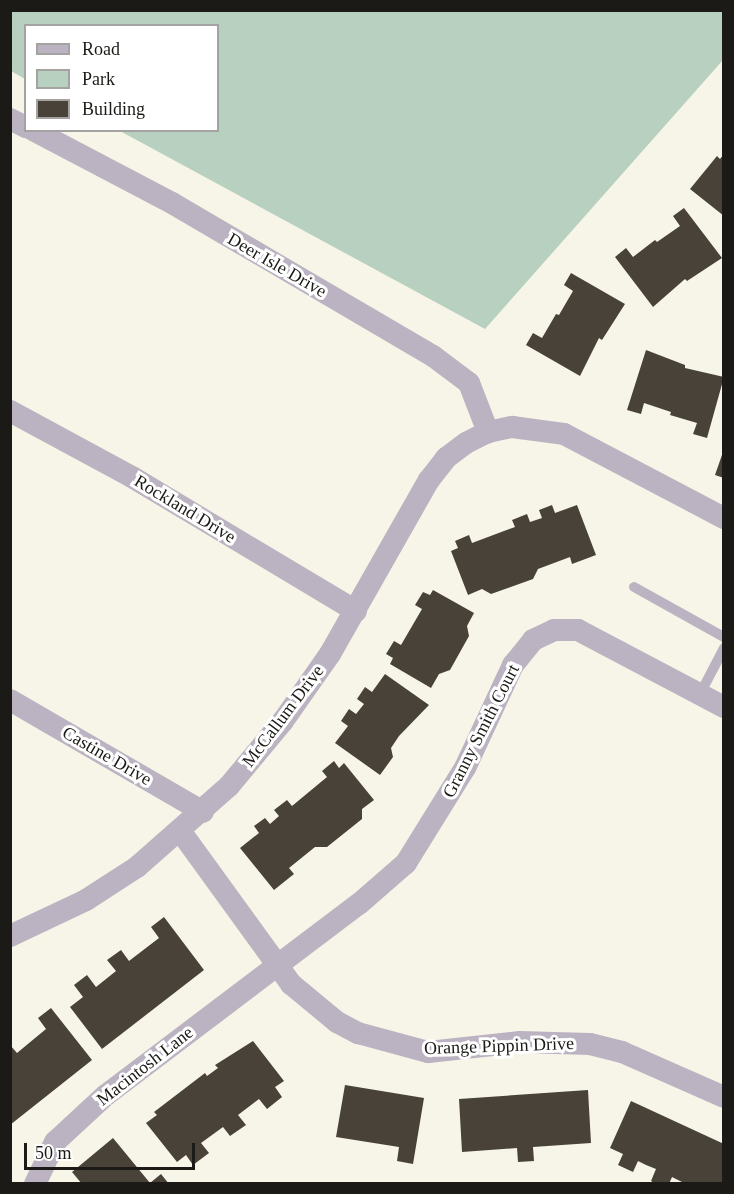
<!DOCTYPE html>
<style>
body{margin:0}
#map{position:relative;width:734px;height:1194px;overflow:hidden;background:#f7f5e7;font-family:Georgia,serif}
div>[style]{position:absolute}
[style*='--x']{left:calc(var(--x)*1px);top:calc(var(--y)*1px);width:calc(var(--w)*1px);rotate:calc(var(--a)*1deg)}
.green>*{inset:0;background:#b8d0c0}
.building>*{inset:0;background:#494239}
.lane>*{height:10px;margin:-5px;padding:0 5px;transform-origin:5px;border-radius:5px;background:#bcb3c2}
.street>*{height:22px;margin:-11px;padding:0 11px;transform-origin:11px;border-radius:11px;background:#bcb3c2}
span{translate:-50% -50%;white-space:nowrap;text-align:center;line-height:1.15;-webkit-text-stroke:6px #fff;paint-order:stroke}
.street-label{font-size:18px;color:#1b1a16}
.frame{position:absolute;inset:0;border:12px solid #1b1a16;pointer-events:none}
.legend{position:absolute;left:24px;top:24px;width:195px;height:108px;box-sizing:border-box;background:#fff;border:2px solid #a4a3a2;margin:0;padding:8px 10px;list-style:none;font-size:18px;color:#1b1a16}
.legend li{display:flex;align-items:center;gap:12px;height:30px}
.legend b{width:30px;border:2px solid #a4a3a2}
.scale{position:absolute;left:24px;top:1143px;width:171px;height:27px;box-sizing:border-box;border:3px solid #1b1a16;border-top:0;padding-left:8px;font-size:18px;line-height:21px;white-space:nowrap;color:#1b1a16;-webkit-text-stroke:4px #fff;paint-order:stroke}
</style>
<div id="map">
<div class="green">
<i style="clip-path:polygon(10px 11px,723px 11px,723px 60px,485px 329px,120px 131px,218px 130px,218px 26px,26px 26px,25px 79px,11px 71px)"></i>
</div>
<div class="building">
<i style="clip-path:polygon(724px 154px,724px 216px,690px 189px,717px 156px,720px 159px)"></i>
<i style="clip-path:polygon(684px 208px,722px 258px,687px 281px,685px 279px,653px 307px,615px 257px,626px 248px,633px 257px,655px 240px,657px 242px,680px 226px,673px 216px)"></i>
<i style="clip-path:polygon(571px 273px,625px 304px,602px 340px,599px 338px,580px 376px,526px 345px,533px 333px,542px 338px,556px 314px,559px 315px,573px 291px,564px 285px)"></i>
<i style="clip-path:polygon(646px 350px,685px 365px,685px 368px,724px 377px,707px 438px,693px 434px,697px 423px,670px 415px,671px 412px,644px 403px,641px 414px,627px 410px)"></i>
<i style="clip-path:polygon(723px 452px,724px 452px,724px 478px,715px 475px)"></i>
<i style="clip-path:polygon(552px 505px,555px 513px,577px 505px,596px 555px,572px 564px,570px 557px,538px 569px,533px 579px,491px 594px,482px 589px,468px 595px,451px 551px,458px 548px,455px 541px,469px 535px,472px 543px,515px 527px,512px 520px,527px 514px,530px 522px,542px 518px,539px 510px)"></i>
<i style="clip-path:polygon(433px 590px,474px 613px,467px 626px,469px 636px,450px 670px,439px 674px,431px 688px,390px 664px,393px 658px,386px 654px,394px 641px,401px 645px,422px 609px,415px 605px,423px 592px,430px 595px)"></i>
<i style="clip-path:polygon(385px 674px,429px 705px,399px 736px,391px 748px,393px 757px,380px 775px,335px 743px,348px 726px,341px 721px,349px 709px,356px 714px,364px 704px,357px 699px,365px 687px,372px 692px)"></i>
<i style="clip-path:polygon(334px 761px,339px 768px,344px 763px,374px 800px,362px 809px,362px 819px,327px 847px,315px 847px,289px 868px,294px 874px,274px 890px,240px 848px,259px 833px,254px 826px,265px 818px,270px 824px,279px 816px,274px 810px,287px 800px,292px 806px,327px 777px,322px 771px)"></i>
<i style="clip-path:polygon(164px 917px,204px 970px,102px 1049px,70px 1007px,83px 997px,74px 985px,87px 975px,96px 987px,116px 971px,107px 960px,121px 950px,129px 961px,159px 938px,151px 927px)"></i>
<i style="clip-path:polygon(51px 1008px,92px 1060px,10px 1125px,10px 1045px,17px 1053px,46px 1029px,38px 1018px)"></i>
<i style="clip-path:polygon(253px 1041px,284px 1081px,275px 1087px,282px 1097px,267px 1109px,259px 1099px,238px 1115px,246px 1125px,230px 1136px,223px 1127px,201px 1143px,209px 1153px,193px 1165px,186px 1155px,177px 1162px,146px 1123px,157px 1115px,154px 1112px,205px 1073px,207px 1076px,218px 1068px,215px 1065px)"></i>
<i style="clip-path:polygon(345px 1085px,424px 1098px,413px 1164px,397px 1161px,399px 1147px,336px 1137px)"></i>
<i style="clip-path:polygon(588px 1090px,591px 1143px,533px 1147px,534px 1161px,518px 1162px,517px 1148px,462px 1152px,459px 1099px)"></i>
<i style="clip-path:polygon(631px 1101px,724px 1144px,724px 1184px,686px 1184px,672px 1177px,669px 1184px,656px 1184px,651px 1181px,656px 1169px,646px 1165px,638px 1161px,633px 1172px,618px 1165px,623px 1154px,610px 1148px)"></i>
<i style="clip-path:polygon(113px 1138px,150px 1183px,161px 1174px,169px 1184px,82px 1184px,72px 1172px)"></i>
</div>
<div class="lane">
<i style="--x:634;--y:587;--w:103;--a:29.1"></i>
<i style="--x:700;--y:694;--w:52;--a:-62.4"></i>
</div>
<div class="street">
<i style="--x:10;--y:119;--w:18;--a:27"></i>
<i style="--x:33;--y:130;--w:157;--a:27.7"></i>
<i style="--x:172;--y:203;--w:303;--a:30.4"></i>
<i style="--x:433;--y:356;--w:45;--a:36.9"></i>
<i style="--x:469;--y:383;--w:53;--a:68.8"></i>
<i style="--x:10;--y:411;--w:139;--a:28.4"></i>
<i style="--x:132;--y:477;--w:261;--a:30.9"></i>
<i style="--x:10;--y:700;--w:223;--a:30.1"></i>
<i style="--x:181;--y:832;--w:188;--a:54.1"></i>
<i style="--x:291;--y:984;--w:60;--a:39.6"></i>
<i style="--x:337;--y:1022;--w:24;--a:28"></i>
<i style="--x:358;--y:1033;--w:73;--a:15.2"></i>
<i style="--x:428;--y:1052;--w:93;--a:-6.2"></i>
<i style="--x:520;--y:1042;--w:70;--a:1.6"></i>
<i style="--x:590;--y:1044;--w:33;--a:14"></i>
<i style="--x:622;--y:1052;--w:111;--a:23.8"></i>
<i style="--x:10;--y:936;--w:84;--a:-25.3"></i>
<i style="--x:86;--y:900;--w:61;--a:-32.9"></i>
<i style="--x:137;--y:867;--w:123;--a:-41.4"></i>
<i style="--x:229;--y:786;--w:85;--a:-50.3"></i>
<i style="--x:283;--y:721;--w:82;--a:-55"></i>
<i style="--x:330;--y:654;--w:200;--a:-60.4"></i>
<i style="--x:429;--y:480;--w:28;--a:-52"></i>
<i style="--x:446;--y:458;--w:25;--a:-37"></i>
<i style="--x:466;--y:443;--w:25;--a:-27"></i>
<i style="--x:488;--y:432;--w:25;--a:-12"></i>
<i style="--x:512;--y:427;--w:52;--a:7.7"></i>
<i style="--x:564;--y:434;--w:181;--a:27.7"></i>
<i style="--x:35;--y:1184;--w:47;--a:-64.5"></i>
<i style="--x:55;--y:1142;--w:69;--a:-42.7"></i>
<i style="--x:106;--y:1095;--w:317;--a:-37.1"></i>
<i style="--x:359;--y:904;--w:62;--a:-41.1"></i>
<i style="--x:406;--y:863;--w:112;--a:-58.2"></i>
<i style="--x:465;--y:768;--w:114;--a:-65"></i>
<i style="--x:513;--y:665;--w:32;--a:-51"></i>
<i style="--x:533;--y:640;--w:23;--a:-25"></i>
<i style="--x:554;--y:630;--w:24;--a:0"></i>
<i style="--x:578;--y:630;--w:165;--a:27.8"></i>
</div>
<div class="street-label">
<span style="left:277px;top:265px;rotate:30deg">Deer Isle Drive</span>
<span style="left:185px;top:509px;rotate:31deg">Rockland Drive</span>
<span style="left:283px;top:716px;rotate:-53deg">McCallum Drive</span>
<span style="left:481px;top:731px;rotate:-63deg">Granny Smith Court</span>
<span style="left:107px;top:756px;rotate:30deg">Castine Drive</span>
<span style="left:499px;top:1046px;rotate:-2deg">Orange Pippin Drive</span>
<span style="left:145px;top:1066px;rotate:-38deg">Macintosh Lane</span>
</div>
<div class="frame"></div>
<ul class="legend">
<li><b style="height:8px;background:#bcb3c2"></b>Road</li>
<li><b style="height:16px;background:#b8d0c0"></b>Park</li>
<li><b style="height:16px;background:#494239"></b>Building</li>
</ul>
<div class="scale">50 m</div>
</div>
